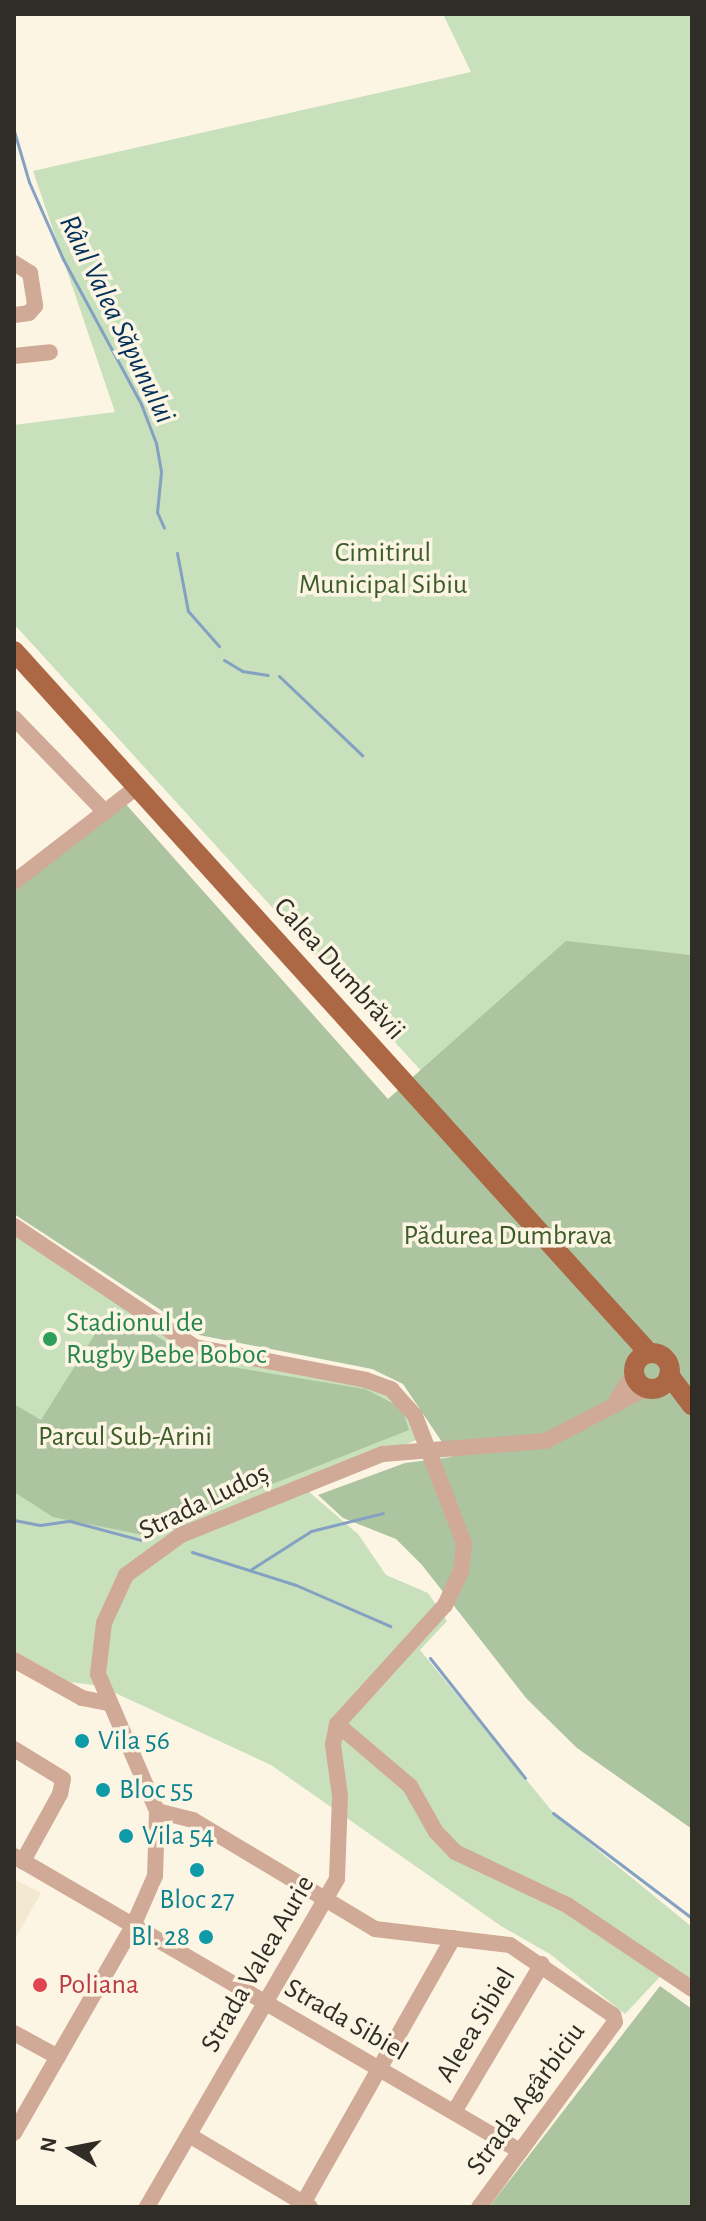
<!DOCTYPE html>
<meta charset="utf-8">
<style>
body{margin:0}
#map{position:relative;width:706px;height:2221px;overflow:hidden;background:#fcf5e4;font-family:"Alegreya Sans",sans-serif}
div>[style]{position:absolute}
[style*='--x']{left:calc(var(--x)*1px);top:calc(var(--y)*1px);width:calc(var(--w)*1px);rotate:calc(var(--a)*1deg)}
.built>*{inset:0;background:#f3e8d1}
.green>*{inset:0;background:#c8e0bc}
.forest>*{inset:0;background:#acc49f}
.stream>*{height:3px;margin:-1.5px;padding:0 1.5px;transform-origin:1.5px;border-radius:1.5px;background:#84a1c2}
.minor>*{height:16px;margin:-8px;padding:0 8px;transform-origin:8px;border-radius:8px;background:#d0aa96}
.major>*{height:20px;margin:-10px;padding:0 10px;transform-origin:10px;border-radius:10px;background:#ac6845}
.major>.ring{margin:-10px;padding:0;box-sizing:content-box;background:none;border:20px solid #ac6845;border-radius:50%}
.dots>*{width:22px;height:22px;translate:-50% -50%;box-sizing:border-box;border:4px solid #fcf5e4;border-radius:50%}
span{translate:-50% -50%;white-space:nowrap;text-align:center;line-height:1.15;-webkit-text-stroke:7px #fcf5e4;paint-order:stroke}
.park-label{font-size:28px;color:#3c5d29}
.street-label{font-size:28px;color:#2f2d26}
.leisure-label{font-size:28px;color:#27864d}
.left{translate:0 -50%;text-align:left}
.culture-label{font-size:28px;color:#0d838f}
.right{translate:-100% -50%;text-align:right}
.health-label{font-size:28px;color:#be3a42}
.water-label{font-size:30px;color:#023059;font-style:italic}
.frame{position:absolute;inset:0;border:16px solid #2f2d26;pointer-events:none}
.north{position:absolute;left:32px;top:2109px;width:80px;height:80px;-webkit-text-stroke:6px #fcf5e4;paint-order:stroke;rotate:280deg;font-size:22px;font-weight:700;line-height:32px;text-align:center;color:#2f2d26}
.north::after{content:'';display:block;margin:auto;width:28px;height:36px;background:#2f2d26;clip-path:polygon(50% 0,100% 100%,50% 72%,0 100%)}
</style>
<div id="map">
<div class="built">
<i style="clip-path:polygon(14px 1879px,41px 1893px,14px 1941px)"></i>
</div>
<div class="green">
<i style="clip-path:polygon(443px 14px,692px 14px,692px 955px,567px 942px,658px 1331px,14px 624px,14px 425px,115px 412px,33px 171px,471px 72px)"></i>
<i style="clip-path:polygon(14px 1227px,186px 1343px,382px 1384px,422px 1438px,301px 1485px,358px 1534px,386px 1575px,428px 1593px,447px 1621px,420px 1650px,556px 1816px,692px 1927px,692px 1984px,670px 1966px,625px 2014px,550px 1954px,501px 1926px,271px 1765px,100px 1686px,70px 1682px,14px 1651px)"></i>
</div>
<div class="forest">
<i style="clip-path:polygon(124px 802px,388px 1099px,566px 941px,692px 955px,692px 1829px,577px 1748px,526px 1698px,422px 1565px,396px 1539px,343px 1518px,318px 1495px,405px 1463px,452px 1457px,403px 1384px,372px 1369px,199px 1335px,14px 1214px,14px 891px)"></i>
<i style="clip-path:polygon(112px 1307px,195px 1361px,365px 1389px,402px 1408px,409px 1430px,143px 1535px,53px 1517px,14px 1492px,14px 1404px,41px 1420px)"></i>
<i style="clip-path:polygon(660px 1986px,692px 2009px,692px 2207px,489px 2207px)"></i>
</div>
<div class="stream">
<i style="--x:14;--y:131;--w:53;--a:73.6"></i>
<i style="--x:29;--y:182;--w:84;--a:66.2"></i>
<i style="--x:63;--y:259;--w:165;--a:61.7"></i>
<i style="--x:141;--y:404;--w:42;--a:69"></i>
<i style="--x:156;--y:443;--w:29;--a:80"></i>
<i style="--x:161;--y:472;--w:40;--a:95.7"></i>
<i style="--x:157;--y:512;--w:17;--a:66"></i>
<i style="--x:177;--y:553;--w:59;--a:79.3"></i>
<i style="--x:188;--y:611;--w:47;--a:48.5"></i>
<i style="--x:224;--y:660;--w:21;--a:31"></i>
<i style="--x:242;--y:671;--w:26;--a:9"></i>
<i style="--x:279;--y:676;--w:115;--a:43.6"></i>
<i style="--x:14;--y:1520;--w:26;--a:11"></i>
<i style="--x:40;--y:1525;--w:30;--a:-8"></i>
<i style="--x:70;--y:1521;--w:73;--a:15"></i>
<i style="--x:192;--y:1552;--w:109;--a:17.6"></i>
<i style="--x:296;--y:1585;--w:103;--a:23.6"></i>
<i style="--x:250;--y:1570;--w:72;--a:-32.6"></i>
<i style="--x:311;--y:1531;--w:74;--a:-14"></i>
<i style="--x:430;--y:1658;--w:153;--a:51.6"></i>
<i style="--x:553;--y:1813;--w:174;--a:37.1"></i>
</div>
<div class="minor">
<i style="--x:14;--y:263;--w:19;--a:32"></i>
<i style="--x:30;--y:273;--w:33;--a:81"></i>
<i style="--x:35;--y:306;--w:9;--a:131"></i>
<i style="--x:29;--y:313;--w:15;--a:172"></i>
<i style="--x:14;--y:356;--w:36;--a:-6"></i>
<i style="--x:14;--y:718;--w:131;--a:45.9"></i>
<i style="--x:14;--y:882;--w:155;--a:-37.7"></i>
<i style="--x:14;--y:1226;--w:218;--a:33.8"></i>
<i style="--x:195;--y:1347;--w:174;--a:10.9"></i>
<i style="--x:366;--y:1380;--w:27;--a:20"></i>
<i style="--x:391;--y:1389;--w:36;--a:48"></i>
<i style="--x:415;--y:1416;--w:136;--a:68.9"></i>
<i style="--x:464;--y:1543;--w:28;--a:96"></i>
<i style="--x:461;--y:1571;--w:38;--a:115"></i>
<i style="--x:445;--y:1605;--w:161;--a:132.2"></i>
<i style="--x:337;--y:1724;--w:21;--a:101"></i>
<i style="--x:333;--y:1745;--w:51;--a:82.2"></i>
<i style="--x:340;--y:1796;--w:83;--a:92.1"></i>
<i style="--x:337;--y:1879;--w:379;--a:120.1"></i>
<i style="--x:617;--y:1399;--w:30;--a:-56"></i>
<i style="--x:14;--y:1660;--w:78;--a:29.2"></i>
<i style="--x:82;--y:1698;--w:25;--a:11"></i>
<i style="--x:337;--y:1724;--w:96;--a:40.3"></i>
<i style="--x:410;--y:1786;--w:53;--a:60.5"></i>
<i style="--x:436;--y:1832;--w:28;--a:46"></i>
<i style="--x:455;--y:1852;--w:124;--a:25.3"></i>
<i style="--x:567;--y:1905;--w:151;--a:33.9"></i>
<i style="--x:14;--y:1749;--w:57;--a:31.5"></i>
<i style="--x:63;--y:1779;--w:15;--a:101"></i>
<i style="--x:60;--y:1794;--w:77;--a:118.9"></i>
<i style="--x:157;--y:1811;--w:37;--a:14"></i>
<i style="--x:193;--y:1820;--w:212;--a:30.9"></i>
<i style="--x:375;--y:1929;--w:136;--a:6.8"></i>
<i style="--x:510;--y:1945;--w:125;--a:34.2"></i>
<i style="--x:613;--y:2015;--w:7;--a:74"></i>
<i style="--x:615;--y:2022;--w:230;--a:126.3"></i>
<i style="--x:14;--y:1856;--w:586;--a:30.24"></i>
<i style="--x:14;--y:2033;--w:50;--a:28.6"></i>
<i style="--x:454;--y:2112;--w:172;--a:-59.3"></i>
<i style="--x:14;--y:2133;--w:239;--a:-60.1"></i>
<i style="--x:133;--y:1926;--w:55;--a:-66.3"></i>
<i style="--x:155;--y:1876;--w:65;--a:-88.2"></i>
<i style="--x:157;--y:1811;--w:149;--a:-113.3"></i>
<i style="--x:98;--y:1674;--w:51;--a:-83.3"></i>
<i style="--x:104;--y:1623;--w:53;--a:-65.4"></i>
<i style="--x:126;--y:1575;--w:68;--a:-36"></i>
<i style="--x:181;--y:1535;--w:218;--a:-21.9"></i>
<i style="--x:383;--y:1454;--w:164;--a:-4.6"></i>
<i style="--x:546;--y:1441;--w:114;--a:-27.7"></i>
<i style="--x:189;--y:2135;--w:141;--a:30.8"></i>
<i style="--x:301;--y:2207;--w:309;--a:-60.5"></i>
</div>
<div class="major">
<i style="--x:14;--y:651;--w:947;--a:47.87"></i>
<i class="ring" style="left:634px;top:1353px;width:16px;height:16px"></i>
<i style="--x:669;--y:1375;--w:38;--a:53"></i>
</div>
<div class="dots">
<i style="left:50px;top:1339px;background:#2e9e5b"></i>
<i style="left:82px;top:1741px;background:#0f9aa8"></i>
<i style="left:103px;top:1790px;background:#0f9aa8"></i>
<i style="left:126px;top:1836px;background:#0f9aa8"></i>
<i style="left:197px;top:1870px;background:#0f9aa8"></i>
<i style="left:206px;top:1937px;background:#0f9aa8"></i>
<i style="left:40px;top:1985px;background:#e0444e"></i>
</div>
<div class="park-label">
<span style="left:383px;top:569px">Cimitirul<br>Municipal Sibiu</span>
<span style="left:508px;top:1236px">Pădurea Dumbrava</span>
<span style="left:125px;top:1437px">Parcul Sub-Arini</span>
</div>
<div class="street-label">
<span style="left:339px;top:969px;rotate:48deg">Calea Dumbrăvii</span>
<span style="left:204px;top:1502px;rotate:-26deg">Strada Ludoș</span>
<span style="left:258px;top:1964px;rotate:-60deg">Strada Valea Aurie</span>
<span style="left:346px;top:2020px;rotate:30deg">Strada Sibiel</span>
<span style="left:476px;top:2025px;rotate:-59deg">Aleea Sibiel</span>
<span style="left:526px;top:2099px;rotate:-54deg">Strada Agârbiciu</span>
</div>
<div class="leisure-label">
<span class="left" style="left:66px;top:1339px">Stadionul de<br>Rugby Bebe Boboc</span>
</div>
<div class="culture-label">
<span class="left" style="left:98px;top:1741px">Vila 56</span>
<span class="left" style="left:119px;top:1790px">Bloc 55</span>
<span class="left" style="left:142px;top:1836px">Vila 54</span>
<span style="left:197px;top:1900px">Bloc 27</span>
<span class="right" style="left:190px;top:1937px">Bl. 28</span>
</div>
<div class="health-label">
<span class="left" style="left:58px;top:1985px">Poliana</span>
</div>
<div class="water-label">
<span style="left:117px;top:319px;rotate:64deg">Râul Valea Săpunului</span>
</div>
<div class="frame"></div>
<div class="north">N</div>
</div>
